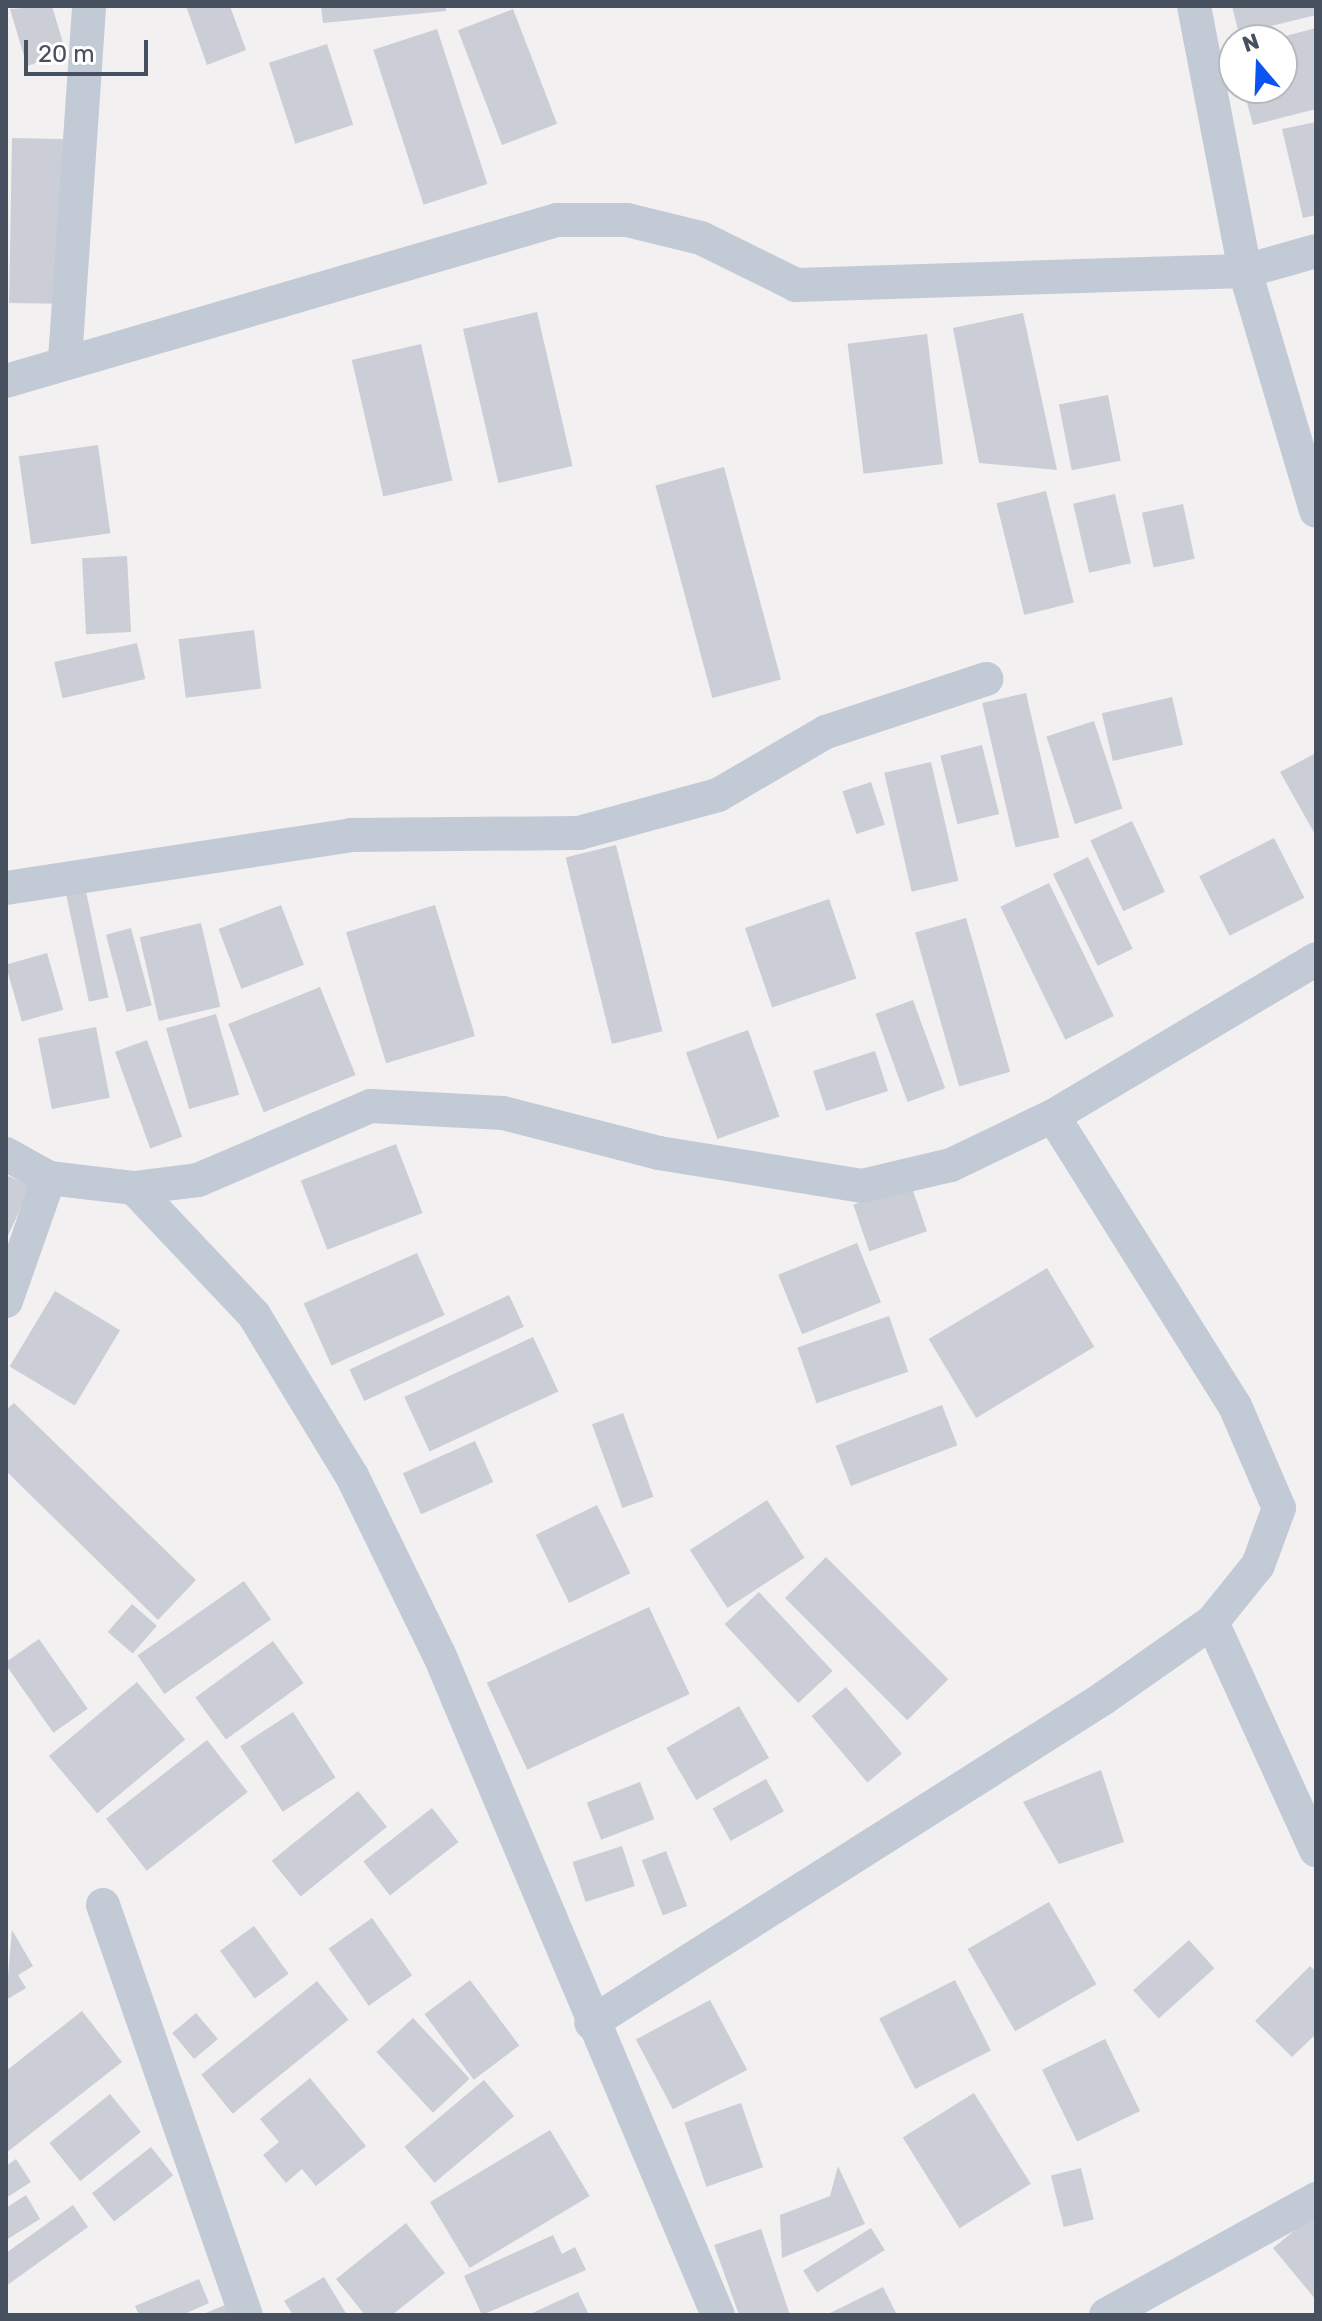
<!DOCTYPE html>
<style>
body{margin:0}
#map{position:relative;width:1322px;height:2321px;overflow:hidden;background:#f2f0f0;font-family:Rubik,sans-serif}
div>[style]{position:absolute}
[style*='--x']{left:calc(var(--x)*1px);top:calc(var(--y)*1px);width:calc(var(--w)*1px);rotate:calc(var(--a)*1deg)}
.building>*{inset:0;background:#cbced6;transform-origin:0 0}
.minor>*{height:34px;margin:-17px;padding:0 17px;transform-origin:17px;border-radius:17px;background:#c2cad6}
span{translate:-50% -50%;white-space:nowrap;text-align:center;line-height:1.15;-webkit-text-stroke:7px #fff;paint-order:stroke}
.frame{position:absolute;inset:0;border:8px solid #46505f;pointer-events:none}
.north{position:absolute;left:1218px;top:24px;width:80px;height:80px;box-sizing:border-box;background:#fff;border:2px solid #b5b9bf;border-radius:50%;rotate:341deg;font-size:22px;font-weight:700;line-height:32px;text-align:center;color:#46505f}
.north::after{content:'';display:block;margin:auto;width:28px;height:36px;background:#0b54f1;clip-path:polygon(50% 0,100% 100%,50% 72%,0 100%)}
.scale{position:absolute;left:24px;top:40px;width:124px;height:36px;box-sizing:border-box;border:4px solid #46505f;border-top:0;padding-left:10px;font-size:24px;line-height:28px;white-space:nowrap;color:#46505f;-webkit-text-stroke:6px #fff;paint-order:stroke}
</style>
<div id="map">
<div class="building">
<i style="clip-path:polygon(52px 6px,66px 53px,27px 66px,10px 9px)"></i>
<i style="clip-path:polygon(186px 6px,230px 6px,246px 50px,207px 65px)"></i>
<i style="clip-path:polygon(321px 6px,446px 6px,446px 11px,323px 23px)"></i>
<i style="clip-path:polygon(1232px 6px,1316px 6px,1316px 15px,1239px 34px)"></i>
<i style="left:513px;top:9px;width:123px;height:59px;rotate:69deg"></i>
<i style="clip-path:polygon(1316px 28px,1316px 109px,1253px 125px,1243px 88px,1282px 88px,1282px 40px,1274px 39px)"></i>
<i style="left:437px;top:29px;width:163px;height:67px;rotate:72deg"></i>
<i style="left:327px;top:44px;width:85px;height:61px;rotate:72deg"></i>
<i style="clip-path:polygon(1316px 122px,1316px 215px,1303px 218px,1282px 129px)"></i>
<i style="left:12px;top:138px;width:51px;height:165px;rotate:1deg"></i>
<i style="left:537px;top:312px;width:158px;height:76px;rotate:77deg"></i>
<i style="clip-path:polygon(1023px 313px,1057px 470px,979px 463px,953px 328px)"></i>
<i style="left:927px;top:334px;width:131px;height:80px;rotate:83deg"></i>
<i style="left:421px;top:344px;width:140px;height:71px;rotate:77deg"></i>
<i style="left:1108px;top:395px;width:67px;height:50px;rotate:79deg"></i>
<i style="left:98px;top:445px;width:89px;height:80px;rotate:82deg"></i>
<i style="left:724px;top:467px;width:220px;height:71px;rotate:75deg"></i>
<i style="left:1046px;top:491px;width:115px;height:51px;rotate:76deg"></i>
<i style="left:1115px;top:494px;width:71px;height:43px;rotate:77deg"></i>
<i style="left:1183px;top:504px;width:56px;height:42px;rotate:78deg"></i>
<i style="left:127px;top:556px;width:76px;height:45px;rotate:87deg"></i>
<i style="left:254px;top:630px;width:59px;height:76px;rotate:83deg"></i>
<i style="left:137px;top:643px;width:37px;height:85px;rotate:77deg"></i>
<i style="left:1026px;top:693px;width:148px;height:45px;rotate:77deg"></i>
<i style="left:1172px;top:697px;width:49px;height:72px;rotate:77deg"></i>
<i style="left:1094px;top:721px;width:92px;height:50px;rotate:72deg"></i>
<i style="left:982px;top:745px;width:71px;height:43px;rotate:76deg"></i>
<i style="clip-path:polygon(1316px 753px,1316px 836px,1280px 772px)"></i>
<i style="left:931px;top:762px;width:122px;height:48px;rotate:77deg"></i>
<i style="left:871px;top:782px;width:45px;height:30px;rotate:72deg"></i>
<i style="left:1132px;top:821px;width:78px;height:46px;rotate:65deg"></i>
<i style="left:1274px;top:838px;width:67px;height:84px;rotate:63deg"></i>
<i style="left:616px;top:845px;width:192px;height:52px;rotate:76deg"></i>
<i style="left:1088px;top:857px;width:102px;height:39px;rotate:64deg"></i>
<i style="left:1049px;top:883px;width:148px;height:54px;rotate:64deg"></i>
<i style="left:85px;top:887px;width:113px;height:20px;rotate:78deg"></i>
<i style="left:829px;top:899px;width:84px;height:89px;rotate:71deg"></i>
<i style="left:281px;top:905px;width:64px;height:67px;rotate:69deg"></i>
<i style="left:435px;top:905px;width:137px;height:93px;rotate:73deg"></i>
<i style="left:966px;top:918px;width:160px;height:53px;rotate:74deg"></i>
<i style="left:201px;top:923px;width:86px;height:63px;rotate:77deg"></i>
<i style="left:131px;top:928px;width:80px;height:26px;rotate:75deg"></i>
<i style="left:47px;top:953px;width:59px;height:43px;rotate:74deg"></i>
<i style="left:320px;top:987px;width:95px;height:99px;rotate:68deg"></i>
<i style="left:913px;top:1000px;width:94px;height:40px;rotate:70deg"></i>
<i style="left:216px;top:1014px;width:84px;height:52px;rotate:74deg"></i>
<i style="left:96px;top:1027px;width:72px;height:59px;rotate:79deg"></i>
<i style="left:748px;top:1030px;width:92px;height:66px;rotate:70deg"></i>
<i style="left:147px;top:1040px;width:103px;height:34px;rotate:70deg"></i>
<i style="left:875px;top:1051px;width:42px;height:65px;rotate:72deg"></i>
<i style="left:396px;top:1144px;width:74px;height:102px;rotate:69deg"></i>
<i style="clip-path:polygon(6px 1175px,31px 1186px,6px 1240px)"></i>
<i style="left:911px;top:1185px;width:49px;height:61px;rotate:71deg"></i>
<i style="left:857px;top:1243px;width:64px;height:85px;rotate:68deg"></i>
<i style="left:417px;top:1253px;width:68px;height:124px;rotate:66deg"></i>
<i style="left:1047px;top:1268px;width:92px;height:138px;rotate:59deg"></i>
<i style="left:55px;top:1291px;width:76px;height:88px;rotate:31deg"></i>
<i style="left:509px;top:1295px;width:35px;height:176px;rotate:65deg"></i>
<i style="left:889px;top:1316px;width:59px;height:97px;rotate:71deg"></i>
<i style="left:533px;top:1337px;width:60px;height:142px;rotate:65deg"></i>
<i style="clip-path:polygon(14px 1403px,196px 1580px,158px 1620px,6px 1471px,6px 1410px)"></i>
<i style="left:942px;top:1405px;width:43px;height:114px;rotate:69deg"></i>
<i style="left:623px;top:1413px;width:89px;height:33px;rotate:70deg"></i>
<i style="left:475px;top:1441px;width:45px;height:79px;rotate:66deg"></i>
<i style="left:767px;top:1500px;width:69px;height:92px;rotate:57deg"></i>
<i style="left:597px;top:1505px;width:76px;height:68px;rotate:64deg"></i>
<i style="left:826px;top:1557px;width:173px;height:58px;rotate:45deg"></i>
<i style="left:244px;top:1581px;width:47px;height:130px;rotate:55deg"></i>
<i style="left:759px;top:1592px;width:108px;height:47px;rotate:47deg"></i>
<i style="left:132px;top:1604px;width:33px;height:37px;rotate:41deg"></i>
<i style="left:649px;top:1607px;width:96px;height:179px;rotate:65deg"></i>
<i style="left:39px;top:1639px;width:85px;height:42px;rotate:55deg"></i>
<i style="left:273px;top:1641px;width:52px;height:96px;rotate:54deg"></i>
<i style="left:137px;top:1682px;width:75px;height:115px;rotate:50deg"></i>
<i style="left:846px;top:1687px;width:87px;height:45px;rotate:50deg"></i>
<i style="left:739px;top:1706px;width:60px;height:84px;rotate:60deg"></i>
<i style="left:293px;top:1712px;width:78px;height:63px;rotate:57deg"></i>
<i style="left:207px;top:1740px;width:66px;height:128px;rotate:52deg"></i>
<i style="clip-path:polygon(1101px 1770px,1124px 1842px,1059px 1864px,1023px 1802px)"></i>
<i style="left:766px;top:1779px;width:37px;height:61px;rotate:61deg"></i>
<i style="left:640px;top:1782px;width:40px;height:57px;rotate:69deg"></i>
<i style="left:358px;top:1791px;width:46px;height:111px;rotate:51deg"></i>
<i style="left:432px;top:1808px;width:43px;height:87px;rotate:52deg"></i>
<i style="left:622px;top:1846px;width:42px;height:52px;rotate:72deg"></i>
<i style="left:666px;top:1851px;width:59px;height:26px;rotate:69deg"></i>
<i style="left:1049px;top:1902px;width:95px;height:94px;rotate:60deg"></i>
<i style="left:372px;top:1918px;width:70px;height:53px;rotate:55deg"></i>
<i style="left:254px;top:1926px;width:59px;height:42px;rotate:54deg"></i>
<i style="clip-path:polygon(12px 1930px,33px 1966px,18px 1975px,26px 1988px,6px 2000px)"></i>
<i style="left:1189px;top:1940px;width:38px;height:75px;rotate:48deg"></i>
<i style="clip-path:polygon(1310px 1966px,1316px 1972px,1316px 2034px,1292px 2057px,1255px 2021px)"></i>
<i style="left:470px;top:1980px;width:82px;height:57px;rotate:53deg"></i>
<i style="left:955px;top:1980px;width:79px;height:85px;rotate:63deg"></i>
<i style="left:317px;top:1981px;width:50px;height:149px;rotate:51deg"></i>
<i style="left:710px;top:2000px;width:79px;height:84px;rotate:62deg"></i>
<i style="clip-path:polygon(82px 2011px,122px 2062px,6px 2153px,6px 2071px)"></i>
<i style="left:196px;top:2013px;width:34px;height:31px;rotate:50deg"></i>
<i style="left:413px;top:2018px;width:83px;height:50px;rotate:47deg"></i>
<i style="left:1105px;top:2039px;width:80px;height:70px;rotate:64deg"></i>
<i style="clip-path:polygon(310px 2078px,366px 2146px,316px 2186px,302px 2169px,286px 2183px,263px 2155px,279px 2142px,260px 2119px)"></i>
<i style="left:484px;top:2080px;width:47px;height:104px;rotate:50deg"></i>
<i style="left:974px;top:2093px;width:107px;height:84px;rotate:58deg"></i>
<i style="left:110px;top:2094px;width:49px;height:78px;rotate:51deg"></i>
<i style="left:741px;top:2103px;width:68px;height:60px;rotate:71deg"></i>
<i style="left:550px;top:2130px;width:77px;height:140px;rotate:59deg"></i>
<i style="left:151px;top:2147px;width:36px;height:75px;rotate:52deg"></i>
<i style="clip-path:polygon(16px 2159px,31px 2182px,6px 2198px,6px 2166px)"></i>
<i style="clip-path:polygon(838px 2166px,865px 2224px,782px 2258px,780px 2215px,830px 2196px)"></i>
<i style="left:1081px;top:2168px;width:53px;height:31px;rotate:76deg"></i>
<i style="clip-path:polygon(26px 2195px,40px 2219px,6px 2240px,6px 2208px)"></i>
<i style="clip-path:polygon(73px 2205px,88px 2227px,6px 2286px,6px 2253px)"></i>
<i style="clip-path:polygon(1316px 2213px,1316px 2300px,1273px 2248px)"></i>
<i style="clip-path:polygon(406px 2223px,445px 2273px,392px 2315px,365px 2315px,336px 2279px)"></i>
<i style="left:871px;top:2228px;width:26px;height:80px;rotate:58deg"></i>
<i style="clip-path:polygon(761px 2229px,790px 2315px,739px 2315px,714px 2245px)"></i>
<i style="clip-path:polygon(553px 2235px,562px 2254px,575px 2247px,586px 2270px,482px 2315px,464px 2276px)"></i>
<i style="clip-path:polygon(324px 2277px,347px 2315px,293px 2315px,284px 2301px)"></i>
<i style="clip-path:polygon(199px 2279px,209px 2303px,182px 2315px,139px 2315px,135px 2306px)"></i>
<i style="clip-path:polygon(883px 2287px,897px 2315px,826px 2315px)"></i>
<i style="clip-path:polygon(578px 2292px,589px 2315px,528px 2315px)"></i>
<i style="clip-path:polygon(225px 2305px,228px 2315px,201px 2315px)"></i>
</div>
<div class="minor">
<i style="--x:1194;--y:6;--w:270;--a:79.1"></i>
<i style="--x:1245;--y:271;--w:250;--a:73.5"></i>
<i style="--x:65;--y:360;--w:355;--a:-86.1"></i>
<i style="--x:6;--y:381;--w:574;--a:-16.29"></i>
<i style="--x:557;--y:220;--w:70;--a:0"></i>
<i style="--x:627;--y:220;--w:76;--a:13.7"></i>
<i style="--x:701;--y:238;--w:106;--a:26.3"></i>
<i style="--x:796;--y:285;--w:449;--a:-1.8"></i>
<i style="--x:1245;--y:271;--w:74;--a:-15.7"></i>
<i style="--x:6;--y:888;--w:349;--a:-8.7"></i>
<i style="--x:351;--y:835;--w:228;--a:-0.5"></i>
<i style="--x:579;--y:833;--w:144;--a:-15.3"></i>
<i style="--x:718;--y:795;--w:125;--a:-30.3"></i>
<i style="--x:826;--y:732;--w:169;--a:-18.3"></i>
<i style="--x:1053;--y:1116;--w:306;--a:-30.8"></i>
<i style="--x:6;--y:1154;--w:49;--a:29.2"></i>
<i style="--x:49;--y:1178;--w:86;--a:6.7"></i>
<i style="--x:134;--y:1188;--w:64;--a:-7.1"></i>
<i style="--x:198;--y:1180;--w:188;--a:-23.2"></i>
<i style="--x:371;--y:1106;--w:132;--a:3"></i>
<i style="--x:503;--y:1113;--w:161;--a:14.4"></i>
<i style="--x:659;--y:1153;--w:206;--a:9.2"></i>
<i style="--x:862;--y:1186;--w:91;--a:-13.3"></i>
<i style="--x:951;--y:1165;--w:113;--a:-25.7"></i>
<i style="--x:1053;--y:1116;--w:342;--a:57.9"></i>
<i style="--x:1235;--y:1406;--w:111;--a:66.7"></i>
<i style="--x:1279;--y:1508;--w:61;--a:110.2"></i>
<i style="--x:1258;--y:1565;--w:73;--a:128.9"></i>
<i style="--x:1212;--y:1622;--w:132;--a:144.9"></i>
<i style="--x:1104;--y:1698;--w:607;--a:147.64"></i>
<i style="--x:134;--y:1188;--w:175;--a:46.6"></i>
<i style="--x:254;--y:1315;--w:188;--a:58.7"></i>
<i style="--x:352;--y:1476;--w:198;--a:64"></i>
<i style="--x:439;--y:1654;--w:717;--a:67.12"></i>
<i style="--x:6;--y:1301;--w:130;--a:-70.7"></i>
<i style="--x:1212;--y:1622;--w:251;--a:65.5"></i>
<i style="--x:103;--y:1905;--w:434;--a:70.8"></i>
<i style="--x:1106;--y:2315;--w:240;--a:-28.9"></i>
</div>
<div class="frame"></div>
<div class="north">N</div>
<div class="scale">20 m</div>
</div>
